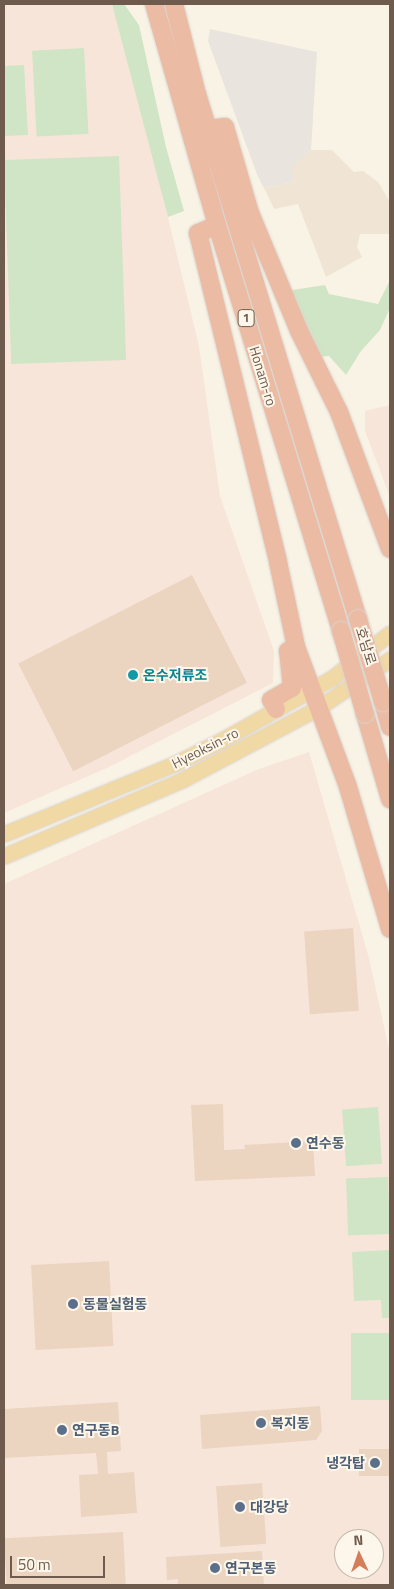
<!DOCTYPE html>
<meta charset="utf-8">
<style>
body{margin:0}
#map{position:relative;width:394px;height:1589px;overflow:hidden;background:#f9f3e5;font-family:"Titillium Web","Noto Sans KR",sans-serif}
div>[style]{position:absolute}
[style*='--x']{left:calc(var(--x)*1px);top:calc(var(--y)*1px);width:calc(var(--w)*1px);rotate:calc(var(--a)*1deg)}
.residential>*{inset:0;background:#f0e5d4}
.commercial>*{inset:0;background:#f8e5da}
.industrial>*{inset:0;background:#e9e4de}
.green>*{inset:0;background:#d0e5c5;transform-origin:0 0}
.building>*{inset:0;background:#ebd4c0;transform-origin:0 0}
.roads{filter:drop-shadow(0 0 1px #d9d4d1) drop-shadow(0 0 1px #d9d4d1)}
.major>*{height:15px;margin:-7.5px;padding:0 7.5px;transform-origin:7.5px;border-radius:7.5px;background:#f0d9a5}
.highway>*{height:18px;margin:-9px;padding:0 9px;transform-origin:9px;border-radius:9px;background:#ecbba3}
.bridges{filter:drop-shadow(0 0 1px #d9d4d1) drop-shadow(0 0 1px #d9d4d1)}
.highway-bridge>*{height:18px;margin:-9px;padding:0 9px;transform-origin:9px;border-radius:9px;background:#ecbba3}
.dots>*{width:14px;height:14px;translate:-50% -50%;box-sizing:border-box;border:2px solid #fcf7ea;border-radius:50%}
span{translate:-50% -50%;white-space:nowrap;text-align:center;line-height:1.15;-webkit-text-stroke:4px #fcf7ea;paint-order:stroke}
.shield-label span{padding:1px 4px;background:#fcf7ea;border:1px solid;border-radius:4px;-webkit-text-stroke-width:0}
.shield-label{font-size:12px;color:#6e5b4d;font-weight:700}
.street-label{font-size:14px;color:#6e5b4d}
.culture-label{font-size:14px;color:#0d838f;font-weight:700}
.left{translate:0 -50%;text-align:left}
.service-label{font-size:14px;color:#4e5e75;font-weight:700}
.right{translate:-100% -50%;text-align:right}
.frame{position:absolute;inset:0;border:5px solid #6e5b4d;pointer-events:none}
.north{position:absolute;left:334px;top:1529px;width:50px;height:50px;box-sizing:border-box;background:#fcf7ea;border:1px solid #c3b9ab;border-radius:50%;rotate:357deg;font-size:14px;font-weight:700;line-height:20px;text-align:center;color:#6e5b4d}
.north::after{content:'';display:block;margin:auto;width:18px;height:22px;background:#d47d58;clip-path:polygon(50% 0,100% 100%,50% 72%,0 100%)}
.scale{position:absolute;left:10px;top:1556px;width:95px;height:22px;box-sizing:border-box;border:2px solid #6e5b4d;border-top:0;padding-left:6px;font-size:15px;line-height:18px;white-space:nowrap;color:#6e5b4d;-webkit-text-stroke:4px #fcf7ea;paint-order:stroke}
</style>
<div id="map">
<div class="residential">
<i style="clip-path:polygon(311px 150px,332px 150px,354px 172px,363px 171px,378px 182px,390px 202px,390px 234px,360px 234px,357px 247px,362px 257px,326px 277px,298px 204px,274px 209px,264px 188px,294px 182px,291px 167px)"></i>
</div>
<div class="commercial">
<i style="clip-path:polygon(4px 4px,112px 4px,142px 110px,199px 346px,220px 496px,274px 651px,273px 683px,109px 767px,4px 813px)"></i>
<i style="clip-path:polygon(390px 405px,390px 497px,365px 431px,365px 411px)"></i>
<i style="clip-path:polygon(evenodd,309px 752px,369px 958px,390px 1054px,390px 1585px,4px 1585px,4px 884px,259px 769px,309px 752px,344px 1539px,374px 1539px,374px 1569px,344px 1569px,344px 1539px)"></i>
</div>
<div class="industrial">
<i style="clip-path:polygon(210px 29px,317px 52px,311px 150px,292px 167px,294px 182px,264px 188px,258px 177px,208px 41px)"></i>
</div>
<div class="green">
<i style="clip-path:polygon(112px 4px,124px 4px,139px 25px,166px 147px,184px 211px,168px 217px)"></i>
<i style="left:84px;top:48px;width:86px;height:52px;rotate:87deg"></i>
<i style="clip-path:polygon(24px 65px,28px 135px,4px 136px,4px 66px)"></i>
<i style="left:119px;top:156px;width:204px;height:115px;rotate:88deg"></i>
<i style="clip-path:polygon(390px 280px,390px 308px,380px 330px,361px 351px,346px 375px,329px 356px,317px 357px,286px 291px,325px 285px,329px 294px,378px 304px)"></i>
<i style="left:378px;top:1107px;width:57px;height:36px;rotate:86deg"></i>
<i style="left:388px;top:1177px;width:57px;height:42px;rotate:88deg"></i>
<i style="clip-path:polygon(390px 1250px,390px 1318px,382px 1318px,381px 1300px,354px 1301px,352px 1252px)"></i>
<i style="left:390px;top:1333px;width:67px;height:39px;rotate:90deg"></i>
</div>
<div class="building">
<i style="left:192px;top:575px;width:121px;height:195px;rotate:63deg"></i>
<i style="left:353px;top:928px;width:83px;height:49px;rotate:86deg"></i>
<i style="clip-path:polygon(223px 1104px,224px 1150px,245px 1149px,244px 1145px,313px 1141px,315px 1176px,195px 1181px,191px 1105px)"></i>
<i style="left:109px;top:1261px;width:85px;height:78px;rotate:87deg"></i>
<i style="clip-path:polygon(118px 1402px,121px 1451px,107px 1452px,108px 1474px,134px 1472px,137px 1513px,81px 1517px,79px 1475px,98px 1474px,96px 1453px,4px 1458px,4px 1409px)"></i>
<i style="clip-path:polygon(320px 1406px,322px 1431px,316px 1440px,202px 1449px,200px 1415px)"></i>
<i style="left:390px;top:1449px;width:27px;height:31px;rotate:90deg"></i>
<i style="left:262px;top:1483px;width:61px;height:46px;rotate:86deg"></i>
<i style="left:123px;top:1532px;width:53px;height:119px;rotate:87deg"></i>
<i style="clip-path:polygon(262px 1551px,264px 1585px,178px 1585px,178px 1579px,167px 1580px,166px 1557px)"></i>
</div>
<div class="roads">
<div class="major">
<i style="--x:4;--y:834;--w:184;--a:-22.4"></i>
<i style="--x:174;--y:764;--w:51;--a:-26.6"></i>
<i style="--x:220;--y:741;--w:129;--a:-29.4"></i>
<i style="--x:332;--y:678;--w:73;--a:-37.8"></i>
<i style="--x:4;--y:856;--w:194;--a:-23.1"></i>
<i style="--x:182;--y:780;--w:154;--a:-27.9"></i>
<i style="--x:318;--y:708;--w:87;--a:-34.2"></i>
</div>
<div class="highway">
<i style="--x:154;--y:4;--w:230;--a:74.1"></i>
<i style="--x:217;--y:225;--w:425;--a:73"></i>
<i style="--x:174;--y:4;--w:93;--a:75.7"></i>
<i style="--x:197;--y:94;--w:549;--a:72.95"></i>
<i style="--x:209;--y:129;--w:16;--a:-7"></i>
<i style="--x:225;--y:127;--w:90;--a:73.8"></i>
<i style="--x:250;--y:213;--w:128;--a:67.4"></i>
<i style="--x:299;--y:331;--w:90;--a:63.7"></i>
<i style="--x:339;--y:412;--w:146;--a:69.6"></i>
<i style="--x:217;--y:225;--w:21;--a:157"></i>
<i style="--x:198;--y:233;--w:339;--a:76.3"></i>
<i style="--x:278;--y:562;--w:87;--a:78"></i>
<i style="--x:296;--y:647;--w:149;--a:69.6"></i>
<i style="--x:348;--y:787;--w:148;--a:73.5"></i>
<i style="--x:383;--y:702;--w:26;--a:74"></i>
<i style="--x:276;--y:709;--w:10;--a:-119"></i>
<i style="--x:271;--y:700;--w:24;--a:-30"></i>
<i style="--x:292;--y:688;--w:37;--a:-96"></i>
<i style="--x:288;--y:651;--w:8;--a:-30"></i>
<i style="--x:365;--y:714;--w:89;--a:73.6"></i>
</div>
</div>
<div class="bridges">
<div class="highway-bridge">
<i style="--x:358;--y:619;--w:87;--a:73.2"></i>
<i style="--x:341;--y:631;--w:86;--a:73.9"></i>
</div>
</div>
<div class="dots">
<i style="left:133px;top:675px;background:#0f9aa8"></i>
<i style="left:296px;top:1143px;background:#5c6f8a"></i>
<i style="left:73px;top:1304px;background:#5c6f8a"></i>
<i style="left:261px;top:1423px;background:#5c6f8a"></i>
<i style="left:62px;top:1430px;background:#5c6f8a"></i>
<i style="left:375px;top:1463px;background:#5c6f8a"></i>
<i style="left:240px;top:1507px;background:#5c6f8a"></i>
<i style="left:215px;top:1568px;background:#5c6f8a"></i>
</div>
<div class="shield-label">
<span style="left:246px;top:318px">1</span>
</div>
<div class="street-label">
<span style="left:263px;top:376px;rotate:73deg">Honam-ro</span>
<span style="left:366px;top:646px;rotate:73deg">호남로</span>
<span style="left:205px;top:748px;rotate:-27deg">Hyeoksin-ro</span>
</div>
<div class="culture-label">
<span class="left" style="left:143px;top:675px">온수저류조</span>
</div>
<div class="service-label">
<span class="left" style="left:306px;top:1143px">연수동</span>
<span class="left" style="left:83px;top:1304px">동물실험동</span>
<span class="left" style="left:271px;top:1423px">복지동</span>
<span class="left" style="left:72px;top:1430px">연구동B</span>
<span class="right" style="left:365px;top:1463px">냉각탑</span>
<span class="left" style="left:250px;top:1507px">대강당</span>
<span class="left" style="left:225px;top:1568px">연구본동</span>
</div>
<div class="frame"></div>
<div class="north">N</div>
<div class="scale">50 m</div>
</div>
